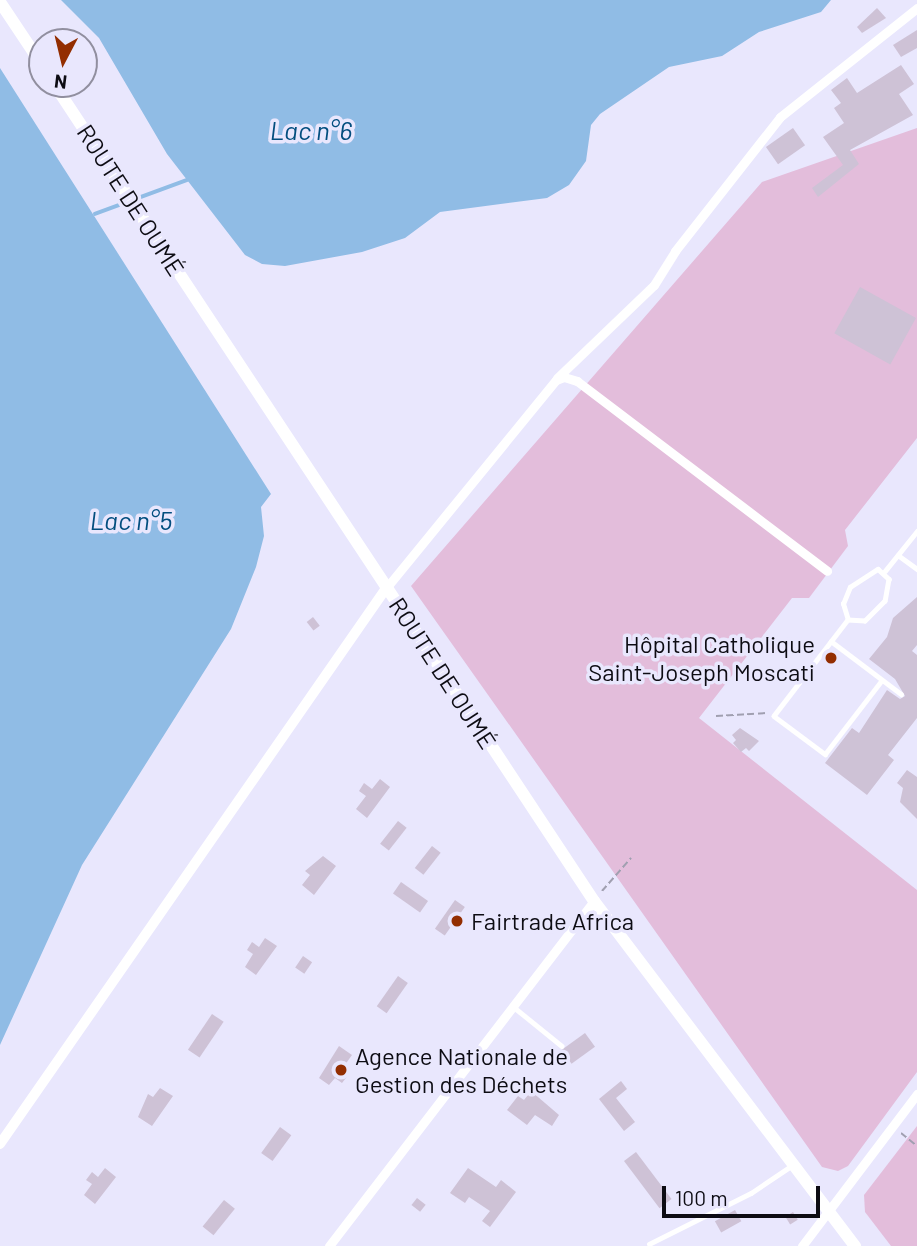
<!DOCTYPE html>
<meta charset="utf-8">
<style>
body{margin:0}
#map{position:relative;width:917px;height:1246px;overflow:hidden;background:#e9e7fd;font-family:Barlow,sans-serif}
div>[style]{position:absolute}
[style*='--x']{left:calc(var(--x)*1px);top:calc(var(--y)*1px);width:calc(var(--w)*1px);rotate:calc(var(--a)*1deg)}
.green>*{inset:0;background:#e3bddb}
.water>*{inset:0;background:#90bce5}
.stream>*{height:3.5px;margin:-1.75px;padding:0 1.75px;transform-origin:1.75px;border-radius:1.75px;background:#90bce5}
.building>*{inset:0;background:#cec2d6;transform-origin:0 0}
.path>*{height:2px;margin-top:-1px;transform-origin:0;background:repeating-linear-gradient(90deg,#a09fb0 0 7px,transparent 0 10.5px)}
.service>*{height:4.5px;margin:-2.25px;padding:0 2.25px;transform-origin:2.25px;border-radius:2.25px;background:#fff}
.minor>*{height:9px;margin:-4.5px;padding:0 4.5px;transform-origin:4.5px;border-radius:4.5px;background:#fff}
.tertiary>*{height:10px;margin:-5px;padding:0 5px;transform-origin:5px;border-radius:5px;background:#fff}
.secondary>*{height:12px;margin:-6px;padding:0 6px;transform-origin:6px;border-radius:6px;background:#fff}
.dots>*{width:19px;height:19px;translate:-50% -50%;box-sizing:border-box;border:4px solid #e9e7fd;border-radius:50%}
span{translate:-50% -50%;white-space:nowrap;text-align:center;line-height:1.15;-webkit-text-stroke:7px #e9e7fd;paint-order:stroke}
.street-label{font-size:24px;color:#0d0c13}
.poi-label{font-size:24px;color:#0d0c13}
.right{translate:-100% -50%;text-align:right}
.left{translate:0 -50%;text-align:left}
.water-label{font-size:26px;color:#034e7f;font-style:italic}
.north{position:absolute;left:28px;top:28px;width:70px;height:70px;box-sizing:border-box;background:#e9e7fd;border:2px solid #918f9f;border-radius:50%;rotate:187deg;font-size:19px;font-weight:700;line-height:28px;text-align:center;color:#0d0c13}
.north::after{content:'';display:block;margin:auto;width:24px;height:32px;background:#932e01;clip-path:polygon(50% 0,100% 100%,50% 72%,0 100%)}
.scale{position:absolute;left:662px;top:1186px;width:158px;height:32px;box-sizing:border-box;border:4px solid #0d0c13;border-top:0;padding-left:9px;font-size:21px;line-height:24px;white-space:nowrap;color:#0d0c13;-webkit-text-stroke:5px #e9e7fd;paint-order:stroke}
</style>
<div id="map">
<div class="green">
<i style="clip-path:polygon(917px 128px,917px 438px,845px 530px,848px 546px,809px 598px,792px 598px,699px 718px,917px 890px,917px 1072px,848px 1166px,838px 1171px,822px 1167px,411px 586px,762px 182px)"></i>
<i style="clip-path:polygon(917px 1126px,917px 1246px,891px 1246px,865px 1212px,864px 1195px)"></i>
</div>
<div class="water">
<i style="clip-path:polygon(61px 0,831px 0,821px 12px,759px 32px,722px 56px,669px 67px,600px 114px,591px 125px,586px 161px,569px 185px,547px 198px,440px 212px,405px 238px,362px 252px,285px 266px,262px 264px,245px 255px,167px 154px,99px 38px)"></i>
<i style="clip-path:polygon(0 68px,271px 494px,261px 507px,264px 536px,256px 567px,231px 629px,82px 865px,0 1045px)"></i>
</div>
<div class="stream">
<i style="--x:95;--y:214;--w:98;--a:-20.3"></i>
</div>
<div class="building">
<i style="clip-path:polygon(877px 8px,886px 18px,862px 33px,857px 27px)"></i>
<i style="clip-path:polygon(917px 30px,917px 48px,901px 57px,893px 45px)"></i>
<i style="clip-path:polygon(901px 65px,914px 84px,899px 94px,913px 115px,850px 150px,859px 164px,818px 197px,812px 188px,843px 165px,823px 137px,844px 123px,834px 108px,841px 103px,831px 90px,847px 78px,857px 93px)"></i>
<i style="left:793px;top:128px;width:21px;height:33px;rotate:55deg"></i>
<i style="left:860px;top:287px;width:64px;height:53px;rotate:29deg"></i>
<i style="clip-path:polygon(917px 597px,917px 645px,912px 651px,917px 655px,917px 718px,888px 755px,894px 760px,867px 795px,825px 763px,852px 728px,859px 733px,887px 690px,900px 699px,905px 696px,895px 679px,869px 659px,887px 637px,893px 618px)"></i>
<i style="left:313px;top:617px;width:11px;height:8px;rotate:52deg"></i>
<i style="clip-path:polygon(740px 728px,759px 741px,749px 751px,746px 748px,741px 752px,733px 743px,736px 740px,732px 735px)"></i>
<i style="clip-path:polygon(907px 770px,917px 777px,917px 819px,900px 802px,903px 788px,897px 783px)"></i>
<i style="clip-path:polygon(380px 779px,390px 787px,367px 818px,356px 809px,366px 796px,359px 791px,364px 783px,372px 789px)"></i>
<i style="left:398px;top:821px;width:11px;height:29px;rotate:38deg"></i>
<i style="left:432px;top:846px;width:11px;height:28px;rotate:38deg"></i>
<i style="clip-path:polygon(323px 856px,336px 866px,314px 895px,302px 885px,310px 875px,305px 871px)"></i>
<i style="left:401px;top:882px;width:33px;height:14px;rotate:35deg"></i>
<i style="left:455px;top:900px;width:12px;height:35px;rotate:35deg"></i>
<i style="clip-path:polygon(265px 938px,277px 946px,256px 975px,245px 967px,253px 954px,247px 950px,252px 942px,259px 947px)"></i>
<i style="left:303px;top:956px;width:11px;height:14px;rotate:34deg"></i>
<i style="left:398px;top:976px;width:12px;height:37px;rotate:35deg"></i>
<i style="left:212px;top:1014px;width:14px;height:43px;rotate:34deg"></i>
<i style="left:585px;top:1033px;width:17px;height:29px;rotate:54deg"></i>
<i style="clip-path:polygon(339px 1046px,352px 1055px,342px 1069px,349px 1074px,342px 1083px,335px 1078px,329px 1085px,319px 1078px)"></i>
<i style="clip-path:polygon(621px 1081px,627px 1089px,616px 1098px,635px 1122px,624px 1131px,599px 1099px)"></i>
<i style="clip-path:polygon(160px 1088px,173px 1096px,152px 1126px,138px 1117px,148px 1094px,153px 1097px)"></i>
<i style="clip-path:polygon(531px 1091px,559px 1115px,552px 1126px,535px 1115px,527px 1125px,507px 1110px,518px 1096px,524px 1100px)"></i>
<i style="left:280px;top:1127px;width:14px;height:32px;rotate:36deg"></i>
<i style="left:636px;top:1152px;width:59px;height:15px;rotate:53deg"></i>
<i style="clip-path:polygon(105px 1168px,116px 1177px,95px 1204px,84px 1195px,92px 1184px,86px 1180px,92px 1172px,98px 1177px)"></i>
<i style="clip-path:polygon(468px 1168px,496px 1187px,501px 1180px,516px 1192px,490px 1227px,482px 1221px,490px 1211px,469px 1197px,465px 1203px,450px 1193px)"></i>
<i style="left:417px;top:1198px;width:11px;height:9px;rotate:38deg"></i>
<i style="left:224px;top:1200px;width:14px;height:34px;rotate:39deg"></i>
<i style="left:735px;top:1210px;width:13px;height:23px;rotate:61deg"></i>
<i style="left:793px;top:1212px;width:9px;height:9px;rotate:58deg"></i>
</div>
<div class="path">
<i style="--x:716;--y:716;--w:51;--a:-3.4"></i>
<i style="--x:602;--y:891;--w:44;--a:-48.7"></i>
<i style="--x:901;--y:1133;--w:21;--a:39"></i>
</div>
<div class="service">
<i style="--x:898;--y:555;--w:24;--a:36"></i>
<i style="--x:878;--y:569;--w:15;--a:42"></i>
<i style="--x:889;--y:579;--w:22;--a:100"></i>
<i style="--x:885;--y:601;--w:28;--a:135"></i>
<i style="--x:865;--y:621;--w:17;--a:-177"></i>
<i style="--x:848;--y:620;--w:17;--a:-107"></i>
<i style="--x:843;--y:604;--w:18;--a:-68"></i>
<i style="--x:850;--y:587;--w:33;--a:-33"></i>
<i style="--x:885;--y:571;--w:51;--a:-51.3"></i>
<i style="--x:848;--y:620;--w:121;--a:127.6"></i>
<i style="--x:774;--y:716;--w:64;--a:36.7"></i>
<i style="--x:825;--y:754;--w:93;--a:-52.4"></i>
<i style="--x:831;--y:641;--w:88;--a:37.1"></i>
<i style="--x:515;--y:1008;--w:60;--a:39"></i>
<i style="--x:649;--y:1244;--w:114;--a:-26.6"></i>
<i style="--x:751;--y:1193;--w:48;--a:-34"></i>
</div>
<div class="minor">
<i style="--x:557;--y:378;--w:134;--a:-43.8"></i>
<i style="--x:654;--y:285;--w:40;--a:-58"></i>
<i style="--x:675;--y:251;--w:170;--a:-51.9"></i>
<i style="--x:780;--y:117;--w:175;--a:-38.5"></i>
<i style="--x:387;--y:587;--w:267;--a:-50.8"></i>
<i style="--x:556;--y:380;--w:9;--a:-21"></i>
<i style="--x:564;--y:377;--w:14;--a:17"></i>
<i style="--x:577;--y:381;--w:314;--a:37.2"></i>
<i style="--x:329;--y:1246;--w:435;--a:-52.5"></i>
<i style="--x:802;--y:1246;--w:191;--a:-52.9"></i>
</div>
<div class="tertiary">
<i style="--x:0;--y:1144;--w:678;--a:-55.21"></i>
</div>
<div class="secondary">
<i style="--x:0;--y:2;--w:76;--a:56.3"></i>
<i style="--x:54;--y:84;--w:979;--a:56.54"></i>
<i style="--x:594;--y:901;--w:433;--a:52.9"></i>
</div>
<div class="dots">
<i style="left:831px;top:658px;background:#932e01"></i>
<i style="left:457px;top:921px;background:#932e01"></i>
<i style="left:341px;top:1070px;background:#932e01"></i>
</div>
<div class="street-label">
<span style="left:131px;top:200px;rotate:57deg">ROUTE DE OUMÉ</span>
<span style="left:443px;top:673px;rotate:57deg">ROUTE DE OUMÉ</span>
</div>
<div class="poi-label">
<span class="right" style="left:815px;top:658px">Hôpital Catholique<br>Saint-Joseph Moscati</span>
<span class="left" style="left:471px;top:921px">Fairtrade Africa</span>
<span class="left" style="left:355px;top:1070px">Agence Nationale de<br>Gestion des Déchets</span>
</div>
<div class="water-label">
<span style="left:311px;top:130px">Lac n°6</span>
<span style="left:131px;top:520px">Lac n°5</span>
</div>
<div class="north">N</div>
<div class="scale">100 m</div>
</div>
